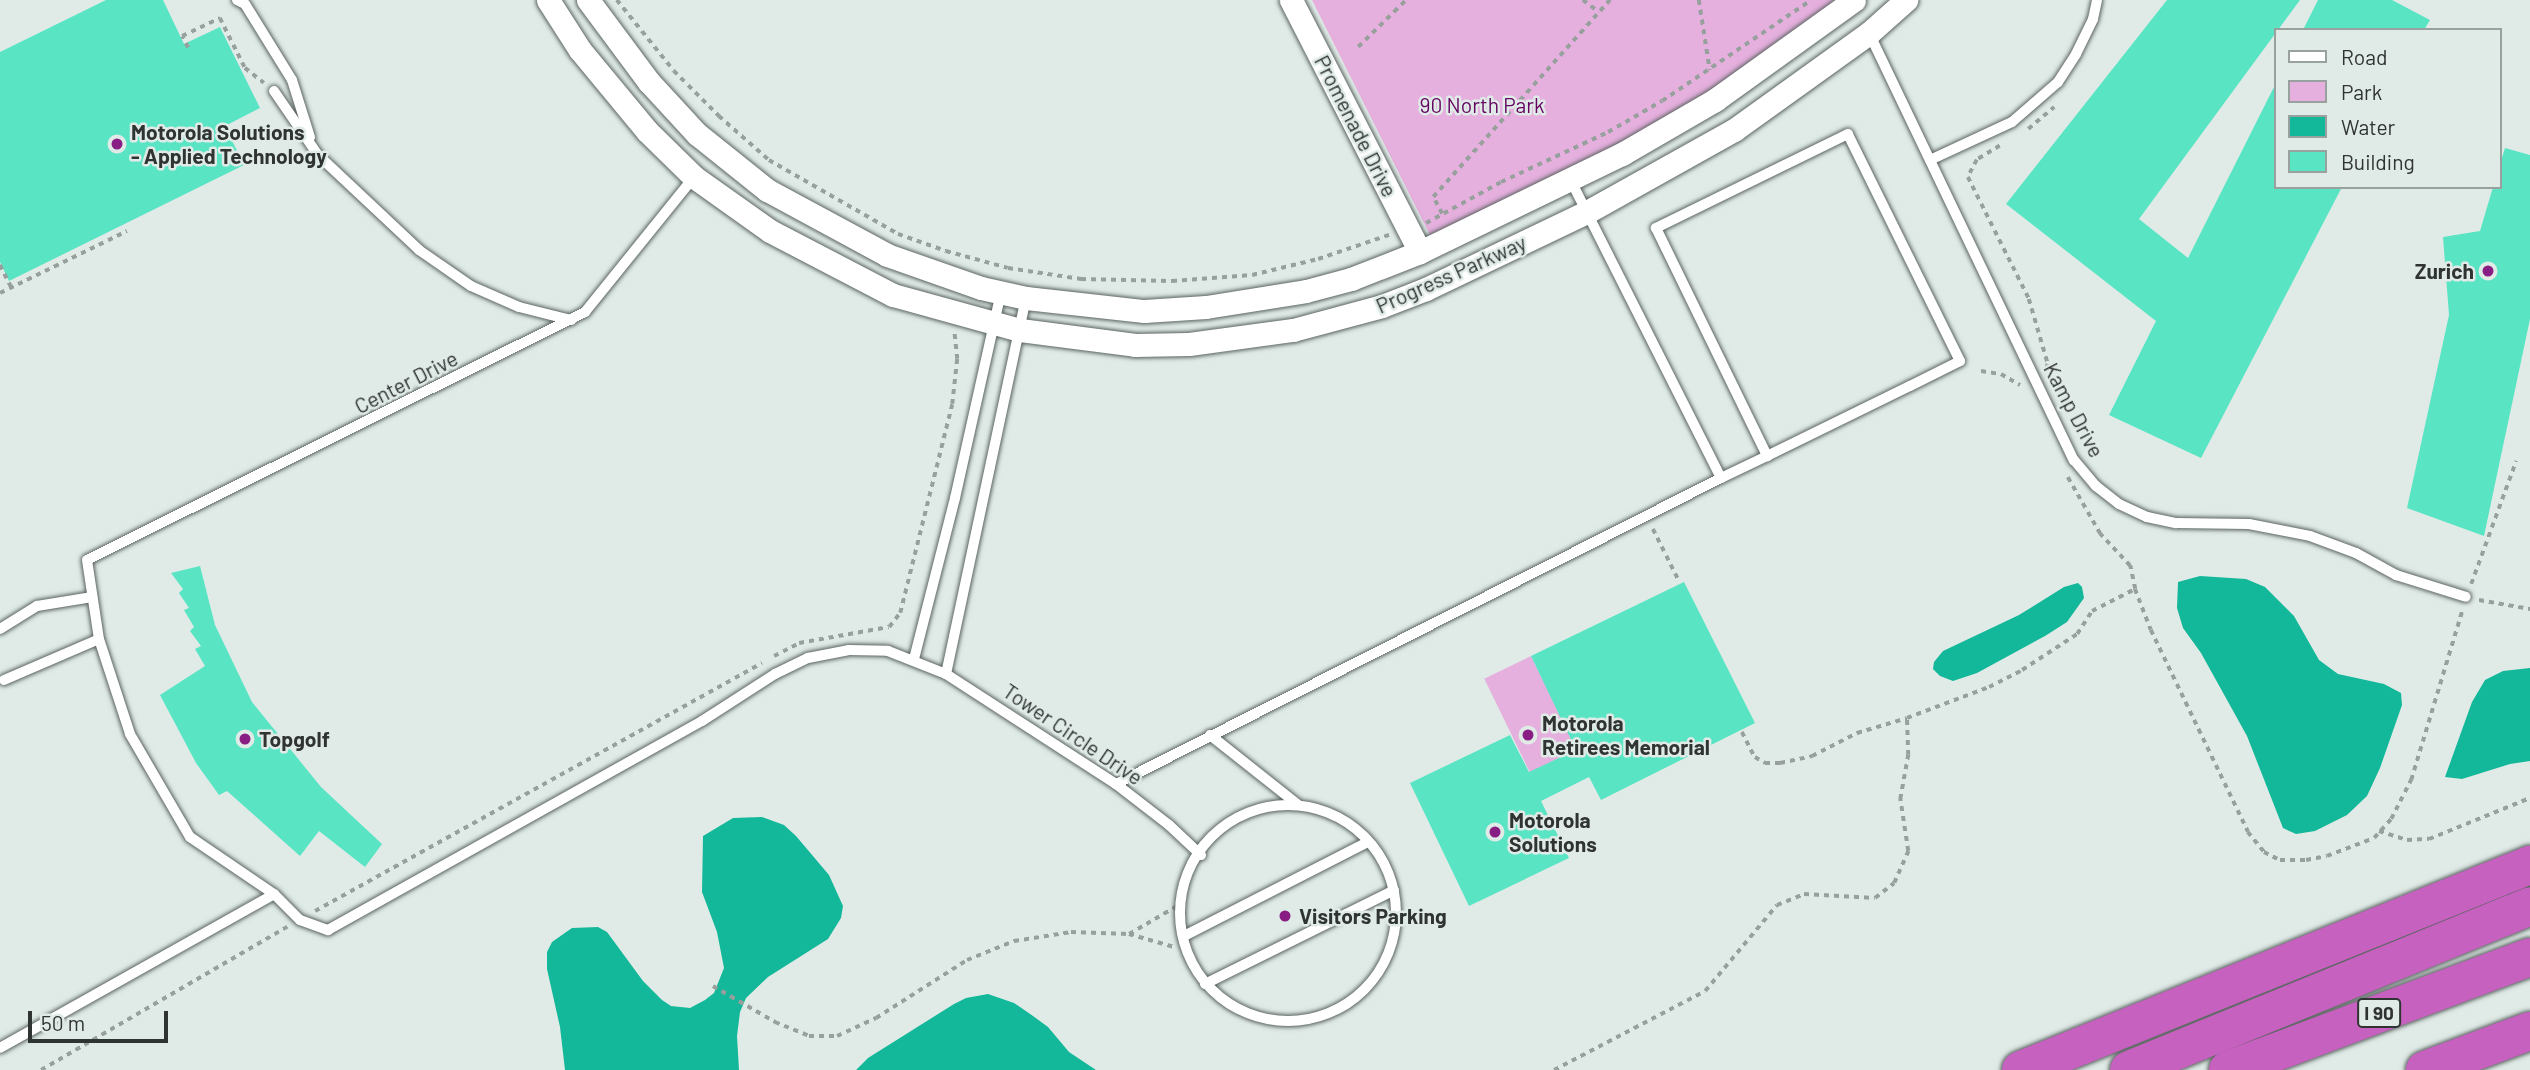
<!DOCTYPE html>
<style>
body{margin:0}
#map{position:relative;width:2530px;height:1070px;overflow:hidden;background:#e0ebe7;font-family:Barlow,sans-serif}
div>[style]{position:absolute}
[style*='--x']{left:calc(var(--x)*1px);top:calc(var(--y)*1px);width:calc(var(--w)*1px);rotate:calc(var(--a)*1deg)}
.green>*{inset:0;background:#e5afde;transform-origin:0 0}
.water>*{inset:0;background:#13b799}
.building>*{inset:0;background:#59e4c4}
.path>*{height:3.5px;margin-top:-1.75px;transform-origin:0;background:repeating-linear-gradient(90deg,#98a09d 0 5px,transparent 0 10px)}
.roads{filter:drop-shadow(0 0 2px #5b6461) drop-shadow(0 0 2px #5b6461)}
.lane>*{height:10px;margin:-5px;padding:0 5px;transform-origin:5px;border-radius:5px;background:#fff}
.lane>.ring{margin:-5px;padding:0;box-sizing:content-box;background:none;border:10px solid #fff;border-radius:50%}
.street>*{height:23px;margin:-11.5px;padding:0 11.5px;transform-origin:11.5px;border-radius:11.5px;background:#fff}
.highway>*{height:38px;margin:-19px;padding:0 19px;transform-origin:19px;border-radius:19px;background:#c761bf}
.dots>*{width:19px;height:19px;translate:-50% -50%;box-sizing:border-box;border:4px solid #e0ebe7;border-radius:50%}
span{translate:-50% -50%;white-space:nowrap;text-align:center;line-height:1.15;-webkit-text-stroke:5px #e0ebe7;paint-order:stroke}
.shield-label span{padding:2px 5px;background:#e0ebe7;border:2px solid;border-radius:5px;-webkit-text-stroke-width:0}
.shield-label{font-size:19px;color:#2f3332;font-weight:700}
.park-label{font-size:21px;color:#660462}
.street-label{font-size:21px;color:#2f3332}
.poi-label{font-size:21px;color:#2f3332;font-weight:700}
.left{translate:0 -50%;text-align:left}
.right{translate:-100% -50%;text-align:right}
.legend{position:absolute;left:2274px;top:28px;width:228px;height:161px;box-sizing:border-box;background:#e0ebe7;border:2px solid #99a19f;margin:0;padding:9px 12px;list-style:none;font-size:21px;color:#2f3332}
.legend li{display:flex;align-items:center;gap:14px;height:35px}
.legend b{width:35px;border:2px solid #99a19f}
.scale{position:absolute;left:28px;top:1011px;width:140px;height:32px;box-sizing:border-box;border:4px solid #2f3332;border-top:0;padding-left:9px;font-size:21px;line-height:24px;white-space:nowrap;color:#2f3332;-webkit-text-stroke:5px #e0ebe7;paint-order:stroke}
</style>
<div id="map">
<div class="green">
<i style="clip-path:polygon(1312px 0,1851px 0,1715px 100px,1435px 245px)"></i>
<i style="left:1531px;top:656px;width:104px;height:52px;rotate:64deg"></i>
</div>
<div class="water">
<i style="clip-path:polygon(2200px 576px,2246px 579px,2265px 587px,2294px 616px,2319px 660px,2338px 674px,2384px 684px,2401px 693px,2402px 705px,2380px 768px,2367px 796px,2347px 815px,2315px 831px,2296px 834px,2283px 828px,2247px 736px,2201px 653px,2183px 628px,2177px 608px,2178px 582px)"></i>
<i style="clip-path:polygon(2078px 583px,2082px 587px,2084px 598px,2067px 622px,2045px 636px,1977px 673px,1953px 681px,1940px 676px,1933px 669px,1934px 662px,1943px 651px,2019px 615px,2064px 587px)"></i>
<i style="clip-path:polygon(2530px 668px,2530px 761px,2510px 764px,2462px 779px,2445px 777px,2472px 702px,2485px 680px,2503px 671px)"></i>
<i style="clip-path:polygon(762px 817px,784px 825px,796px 836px,829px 875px,843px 906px,841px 918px,828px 939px,768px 977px,746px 998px,740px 1012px,737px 1036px,739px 1070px,565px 1070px,560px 1027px,547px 969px,547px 952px,552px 942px,572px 928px,598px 927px,607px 932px,643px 981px,662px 1000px,671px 1006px,690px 1008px,705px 1000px,714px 993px,724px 968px,717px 932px,702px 892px,703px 836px,733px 818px)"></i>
<i style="clip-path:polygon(988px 994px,1014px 1003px,1033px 1016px,1048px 1027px,1069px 1052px,1096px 1070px,856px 1070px,868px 1058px,954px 1004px,966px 998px)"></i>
</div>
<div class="building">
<i style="clip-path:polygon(106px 0,163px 0,184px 44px,220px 27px,260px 108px,225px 126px,244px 165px,9px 281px,0 262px,0 52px)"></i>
<i style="clip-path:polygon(2167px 0,2300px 0,2139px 219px,2188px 258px,2276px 83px,2276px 187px,2342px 187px,2201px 458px,2109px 415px,2156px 321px,2006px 204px)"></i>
<i style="clip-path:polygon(2318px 0,2392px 0,2430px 20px,2424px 30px,2303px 30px)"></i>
<i style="clip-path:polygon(2505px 148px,2530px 155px,2530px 319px,2484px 536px,2407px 508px,2449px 315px,2443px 237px,2480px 231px,2493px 187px,2500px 187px,2500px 164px)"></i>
<i style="clip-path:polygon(200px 566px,215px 625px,252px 702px,321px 787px,382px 844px,365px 867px,319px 831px,300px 856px,227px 791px,219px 795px,196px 763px,160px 695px,205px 666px,195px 649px,201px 646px,190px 631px,194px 627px,184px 610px,189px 608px,179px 593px,183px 589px,171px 573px)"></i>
<i style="clip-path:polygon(1684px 582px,1755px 723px,1601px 800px,1589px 777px,1541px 801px,1569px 858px,1469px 906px,1410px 783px,1510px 735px,1529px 772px,1576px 750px,1531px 656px)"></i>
</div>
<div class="path">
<i style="--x:617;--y:0;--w:91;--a:51.2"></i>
<i style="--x:674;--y:71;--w:64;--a:45"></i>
<i style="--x:719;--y:116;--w:67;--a:41.3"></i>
<i style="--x:769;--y:160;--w:149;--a:29.8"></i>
<i style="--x:898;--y:234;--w:51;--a:19.5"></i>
<i style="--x:946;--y:251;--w:64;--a:15.3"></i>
<i style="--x:1008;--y:268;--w:74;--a:8.6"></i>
<i style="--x:1081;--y:279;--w:91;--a:1.3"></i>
<i style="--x:1172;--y:281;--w:80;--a:-4.3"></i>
<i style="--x:1252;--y:275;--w:68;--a:-13.6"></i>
<i style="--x:1318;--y:259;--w:75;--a:-18.7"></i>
<i style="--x:1583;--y:0;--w:20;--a:37"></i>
<i style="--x:1699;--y:0;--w:71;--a:81.1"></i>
<i style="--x:1358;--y:47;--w:67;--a:-44.4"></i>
<i style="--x:188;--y:48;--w:13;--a:-117"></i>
<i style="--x:182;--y:36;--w:42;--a:-25.3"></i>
<i style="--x:220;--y:18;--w:56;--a:63.4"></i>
<i style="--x:245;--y:68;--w:24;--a:38"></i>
<i style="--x:2028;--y:129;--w:34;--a:-40"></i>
<i style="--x:2000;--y:146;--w:27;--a:149"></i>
<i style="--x:1977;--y:160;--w:19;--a:118"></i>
<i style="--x:1968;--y:177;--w:136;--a:63.4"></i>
<i style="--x:2029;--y:299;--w:68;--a:73.7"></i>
<i style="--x:2048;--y:364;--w:6;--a:108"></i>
<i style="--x:1442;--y:214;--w:19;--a:-118"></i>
<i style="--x:1433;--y:197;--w:265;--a:-48.1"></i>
<i style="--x:1426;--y:223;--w:85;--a:-28.7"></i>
<i style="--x:1501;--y:182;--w:118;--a:-25"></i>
<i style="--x:1608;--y:132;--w:62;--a:-29.9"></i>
<i style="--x:1662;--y:101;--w:180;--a:-34.1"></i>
<i style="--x:0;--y:265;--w:25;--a:63"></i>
<i style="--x:0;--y:293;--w:141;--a:-26"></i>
<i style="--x:1981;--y:371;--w:20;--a:9"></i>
<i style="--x:2001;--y:374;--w:22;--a:30"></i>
<i style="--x:1653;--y:529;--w:58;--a:63.4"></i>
<i style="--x:2471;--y:584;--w:131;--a:-69.9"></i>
<i style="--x:2135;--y:589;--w:44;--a:68.7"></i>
<i style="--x:2151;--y:630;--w:224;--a:64.3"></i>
<i style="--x:2248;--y:832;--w:26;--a:51"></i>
<i style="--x:2264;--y:852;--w:18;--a:27"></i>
<i style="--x:2280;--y:860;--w:26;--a:0"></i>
<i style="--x:2306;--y:860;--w:21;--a:-11"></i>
<i style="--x:2327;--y:856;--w:50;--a:-21"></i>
<i style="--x:2374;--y:838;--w:25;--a:-48"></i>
<i style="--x:2391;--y:819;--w:44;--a:-62.9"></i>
<i style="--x:2411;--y:780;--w:177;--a:-73.2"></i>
<i style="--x:2479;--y:600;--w:52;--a:10"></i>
<i style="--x:774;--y:656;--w:28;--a:-27"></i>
<i style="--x:799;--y:643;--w:91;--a:-10.1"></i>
<i style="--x:889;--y:627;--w:18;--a:-52"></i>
<i style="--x:900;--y:613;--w:215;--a:-76"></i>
<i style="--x:952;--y:404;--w:45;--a:-83.7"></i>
<i style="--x:957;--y:359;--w:27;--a:-96"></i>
<i style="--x:1742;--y:732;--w:28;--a:63"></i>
<i style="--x:1755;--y:757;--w:12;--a:31"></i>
<i style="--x:1765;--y:763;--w:15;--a:0"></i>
<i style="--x:1780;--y:763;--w:33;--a:-12"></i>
<i style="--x:1812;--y:756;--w:51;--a:-27.1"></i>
<i style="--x:1857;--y:733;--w:52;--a:-16.7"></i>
<i style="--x:2379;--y:831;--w:29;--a:18"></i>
<i style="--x:2407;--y:840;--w:22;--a:-3"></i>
<i style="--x:2429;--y:839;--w:109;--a:-22.1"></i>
<i style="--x:315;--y:911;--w:511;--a:-29.02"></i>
<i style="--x:1129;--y:934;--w:47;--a:16.1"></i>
<i style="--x:713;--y:986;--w:72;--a:30.1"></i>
<i style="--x:775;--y:1022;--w:37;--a:22"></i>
<i style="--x:809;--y:1036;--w:28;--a:0"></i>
<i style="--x:837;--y:1036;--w:43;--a:-24.8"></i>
<i style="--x:876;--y:1018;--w:108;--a:-32.5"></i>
<i style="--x:967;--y:960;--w:51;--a:-22"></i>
<i style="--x:1014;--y:941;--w:58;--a:-9"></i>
<i style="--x:1071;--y:932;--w:58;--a:2"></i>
<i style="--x:1129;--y:934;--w:61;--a:-30.3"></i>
<i style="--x:41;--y:1070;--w:285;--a:-30.2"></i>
<i style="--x:1554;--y:1070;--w:170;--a:-27.6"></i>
<i style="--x:1705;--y:991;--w:112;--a:-50.1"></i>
<i style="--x:1777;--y:905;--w:29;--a:-22"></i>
<i style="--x:1804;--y:894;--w:71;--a:3.2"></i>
<i style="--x:1875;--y:898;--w:24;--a:-38"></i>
<i style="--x:1894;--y:883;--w:35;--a:-66"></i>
<i style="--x:1908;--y:851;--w:53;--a:-98.7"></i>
<i style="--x:1900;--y:799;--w:45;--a:-79.7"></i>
<i style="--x:1908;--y:755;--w:37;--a:-92"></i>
<i style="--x:1907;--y:718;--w:88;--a:-20.7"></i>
<i style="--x:1989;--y:687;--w:37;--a:-27"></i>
<i style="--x:2022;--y:670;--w:66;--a:-33.2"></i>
<i style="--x:2077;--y:634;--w:27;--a:-57"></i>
<i style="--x:2092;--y:611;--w:48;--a:-27.1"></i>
<i style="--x:2135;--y:589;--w:24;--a:-102"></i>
<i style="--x:2130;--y:566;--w:44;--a:-133.2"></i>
<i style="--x:2100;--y:534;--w:70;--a:-119.8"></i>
</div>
<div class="roads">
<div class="lane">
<i style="--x:237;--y:0;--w:9;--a:27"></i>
<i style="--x:245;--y:4;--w:89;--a:58.3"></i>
<i style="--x:292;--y:80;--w:60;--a:72.5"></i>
<i style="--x:1869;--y:33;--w:474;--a:64.4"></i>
<i style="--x:2074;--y:460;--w:34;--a:50"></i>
<i style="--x:2096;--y:486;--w:29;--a:38"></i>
<i style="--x:2119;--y:504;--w:31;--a:25"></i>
<i style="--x:2147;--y:517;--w:30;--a:12"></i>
<i style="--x:2176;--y:523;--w:73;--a:0.8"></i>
<i style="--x:2249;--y:524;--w:62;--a:11.1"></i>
<i style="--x:2310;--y:536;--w:49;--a:20.3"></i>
<i style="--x:2356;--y:553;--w:46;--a:28.8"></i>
<i style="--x:2396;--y:575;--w:73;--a:17.4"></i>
<i style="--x:274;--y:91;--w:78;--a:55.5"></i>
<i style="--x:318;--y:155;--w:139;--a:43.2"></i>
<i style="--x:419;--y:250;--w:63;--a:34.7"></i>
<i style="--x:471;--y:286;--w:52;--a:23.6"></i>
<i style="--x:519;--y:307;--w:54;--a:14"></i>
<i style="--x:1930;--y:160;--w:90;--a:-24.9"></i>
<i style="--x:2012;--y:122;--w:61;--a:-41"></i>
<i style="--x:2058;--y:82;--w:33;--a:-57"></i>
<i style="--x:2076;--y:54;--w:39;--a:-64"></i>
<i style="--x:2093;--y:19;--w:19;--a:-78"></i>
<i style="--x:694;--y:177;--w:174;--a:128.9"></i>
<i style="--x:585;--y:312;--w:556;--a:153.53"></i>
<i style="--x:87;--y:560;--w:80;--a:81.4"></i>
<i style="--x:99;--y:639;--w:100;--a:71.9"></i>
<i style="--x:130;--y:734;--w:119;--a:59.8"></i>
<i style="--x:190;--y:837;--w:102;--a:34.2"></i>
<i style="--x:274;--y:894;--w:37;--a:45"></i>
<i style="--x:300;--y:920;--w:30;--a:20"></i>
<i style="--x:328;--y:930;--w:428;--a:-29.2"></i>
<i style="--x:702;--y:721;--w:87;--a:-32.8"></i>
<i style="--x:775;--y:674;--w:37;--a:-26"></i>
<i style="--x:808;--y:658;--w:42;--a:-11"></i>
<i style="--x:849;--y:650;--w:39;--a:1"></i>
<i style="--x:888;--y:651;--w:62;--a:21.6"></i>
<i style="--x:946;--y:674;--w:202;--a:32.9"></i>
<i style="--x:1116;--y:784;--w:67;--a:37.7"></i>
<i style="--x:1169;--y:825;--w:44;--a:43.2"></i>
<i style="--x:1570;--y:179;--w:335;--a:63.2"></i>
<i style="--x:0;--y:629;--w:44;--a:-31.9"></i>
<i style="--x:37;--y:606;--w:56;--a:-9.3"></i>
<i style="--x:914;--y:659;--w:166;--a:-75.7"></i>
<i style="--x:955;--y:498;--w:210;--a:-77.4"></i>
<i style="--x:946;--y:674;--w:384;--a:-78"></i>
<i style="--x:4;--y:680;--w:103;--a:-23.3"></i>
<i style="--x:1210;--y:735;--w:111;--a:38.4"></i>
<i style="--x:1116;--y:784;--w:678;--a:-26.83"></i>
<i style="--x:1721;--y:478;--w:51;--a:-25.6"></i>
<i style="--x:1767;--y:456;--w:159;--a:-26.1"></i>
<i style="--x:1910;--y:386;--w:56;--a:-26.6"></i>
<i style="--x:1960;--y:361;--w:253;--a:-116.3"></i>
<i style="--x:1848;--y:134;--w:214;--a:153.9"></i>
<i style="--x:1656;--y:228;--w:254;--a:64"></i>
<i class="ring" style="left:1180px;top:805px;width:206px;height:206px"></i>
<i style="--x:1184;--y:936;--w:207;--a:-27.1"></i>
<i style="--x:1205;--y:984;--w:211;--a:-26.4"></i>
<i style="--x:0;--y:1048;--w:314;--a:-29.3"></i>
</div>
<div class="street">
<i style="--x:548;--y:0;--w:59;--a:57.4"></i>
<i style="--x:580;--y:50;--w:105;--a:50.4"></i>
<i style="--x:647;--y:131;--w:66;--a:44.4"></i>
<i style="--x:694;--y:177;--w:93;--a:35.4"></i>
<i style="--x:770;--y:231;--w:139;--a:27.5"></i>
<i style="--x:893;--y:295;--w:132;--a:15.4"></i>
<i style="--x:1020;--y:330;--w:116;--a:7.4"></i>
<i style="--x:1135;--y:345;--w:54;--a:-1.1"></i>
<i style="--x:1189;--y:344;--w:105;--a:-7.7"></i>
<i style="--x:1293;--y:330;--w:92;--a:-15.1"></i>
<i style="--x:1382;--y:306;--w:47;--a:-21.1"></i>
<i style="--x:1426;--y:289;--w:178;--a:-25.6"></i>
<i style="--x:1587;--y:212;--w:168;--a:-29.2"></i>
<i style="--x:1734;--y:130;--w:166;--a:-35.7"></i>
<i style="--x:1869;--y:33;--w:50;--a:-41.7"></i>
<i style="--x:588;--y:0;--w:102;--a:53.4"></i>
<i style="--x:649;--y:82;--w:71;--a:47.3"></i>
<i style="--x:697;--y:134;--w:90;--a:38.7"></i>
<i style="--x:767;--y:190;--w:136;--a:28.4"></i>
<i style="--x:887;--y:255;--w:100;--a:19.3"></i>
<i style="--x:981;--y:288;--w:46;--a:12.5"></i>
<i style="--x:1026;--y:298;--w:119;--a:6.3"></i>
<i style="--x:1144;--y:311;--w:62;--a:-3.7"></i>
<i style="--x:1206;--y:307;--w:101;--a:-9.1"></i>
<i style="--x:1306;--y:291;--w:47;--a:-14.9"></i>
<i style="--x:1351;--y:279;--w:74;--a:-21.4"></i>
<i style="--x:1420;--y:252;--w:225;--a:-25.9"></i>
<i style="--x:1622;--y:154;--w:108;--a:-30.1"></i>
<i style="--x:1715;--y:100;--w:171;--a:-35.7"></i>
<i style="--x:1291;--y:0;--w:283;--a:62.9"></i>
</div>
<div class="highway">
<i style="--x:2021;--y:1070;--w:549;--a:-21.94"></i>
<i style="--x:2129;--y:1070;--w:433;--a:-22.2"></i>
<i style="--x:2228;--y:1070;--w:322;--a:-20.5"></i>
<i style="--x:2425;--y:1070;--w:112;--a:-20.4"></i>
</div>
</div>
<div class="dots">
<i style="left:117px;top:144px;background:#881e83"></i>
<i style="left:2488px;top:271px;background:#881e83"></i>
<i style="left:1528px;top:735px;background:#881e83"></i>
<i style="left:245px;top:739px;background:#881e83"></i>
<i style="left:1495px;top:832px;background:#881e83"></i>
<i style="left:1285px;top:916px;background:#881e83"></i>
</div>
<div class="shield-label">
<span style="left:2379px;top:1013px">I 90</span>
</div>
<div class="park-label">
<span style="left:1482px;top:105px">90 North Park</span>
</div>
<div class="street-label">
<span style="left:1356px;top:126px;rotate:63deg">Promenade Drive</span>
<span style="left:1451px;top:274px;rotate:-24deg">Progress Parkway</span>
<span style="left:406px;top:382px;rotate:-27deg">Center Drive</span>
<span style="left:2074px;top:410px;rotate:62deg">Kamp Drive</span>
<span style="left:1073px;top:734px;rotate:34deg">Tower Circle Drive</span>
</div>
<div class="poi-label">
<span class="left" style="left:131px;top:144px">Motorola Solutions<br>- Applied Technology</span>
<span class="right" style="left:2474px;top:271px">Zurich</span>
<span class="left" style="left:1542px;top:735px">Motorola<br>Retirees Memorial</span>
<span class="left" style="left:259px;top:739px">Topgolf</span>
<span class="left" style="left:1509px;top:832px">Motorola<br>Solutions</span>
<span class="left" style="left:1299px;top:916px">Visitors Parking</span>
</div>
<ul class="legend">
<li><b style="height:9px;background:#fff"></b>Road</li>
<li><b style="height:19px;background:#e5afde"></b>Park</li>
<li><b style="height:19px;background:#13b799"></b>Water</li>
<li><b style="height:19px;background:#59e4c4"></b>Building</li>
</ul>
<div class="scale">50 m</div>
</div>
